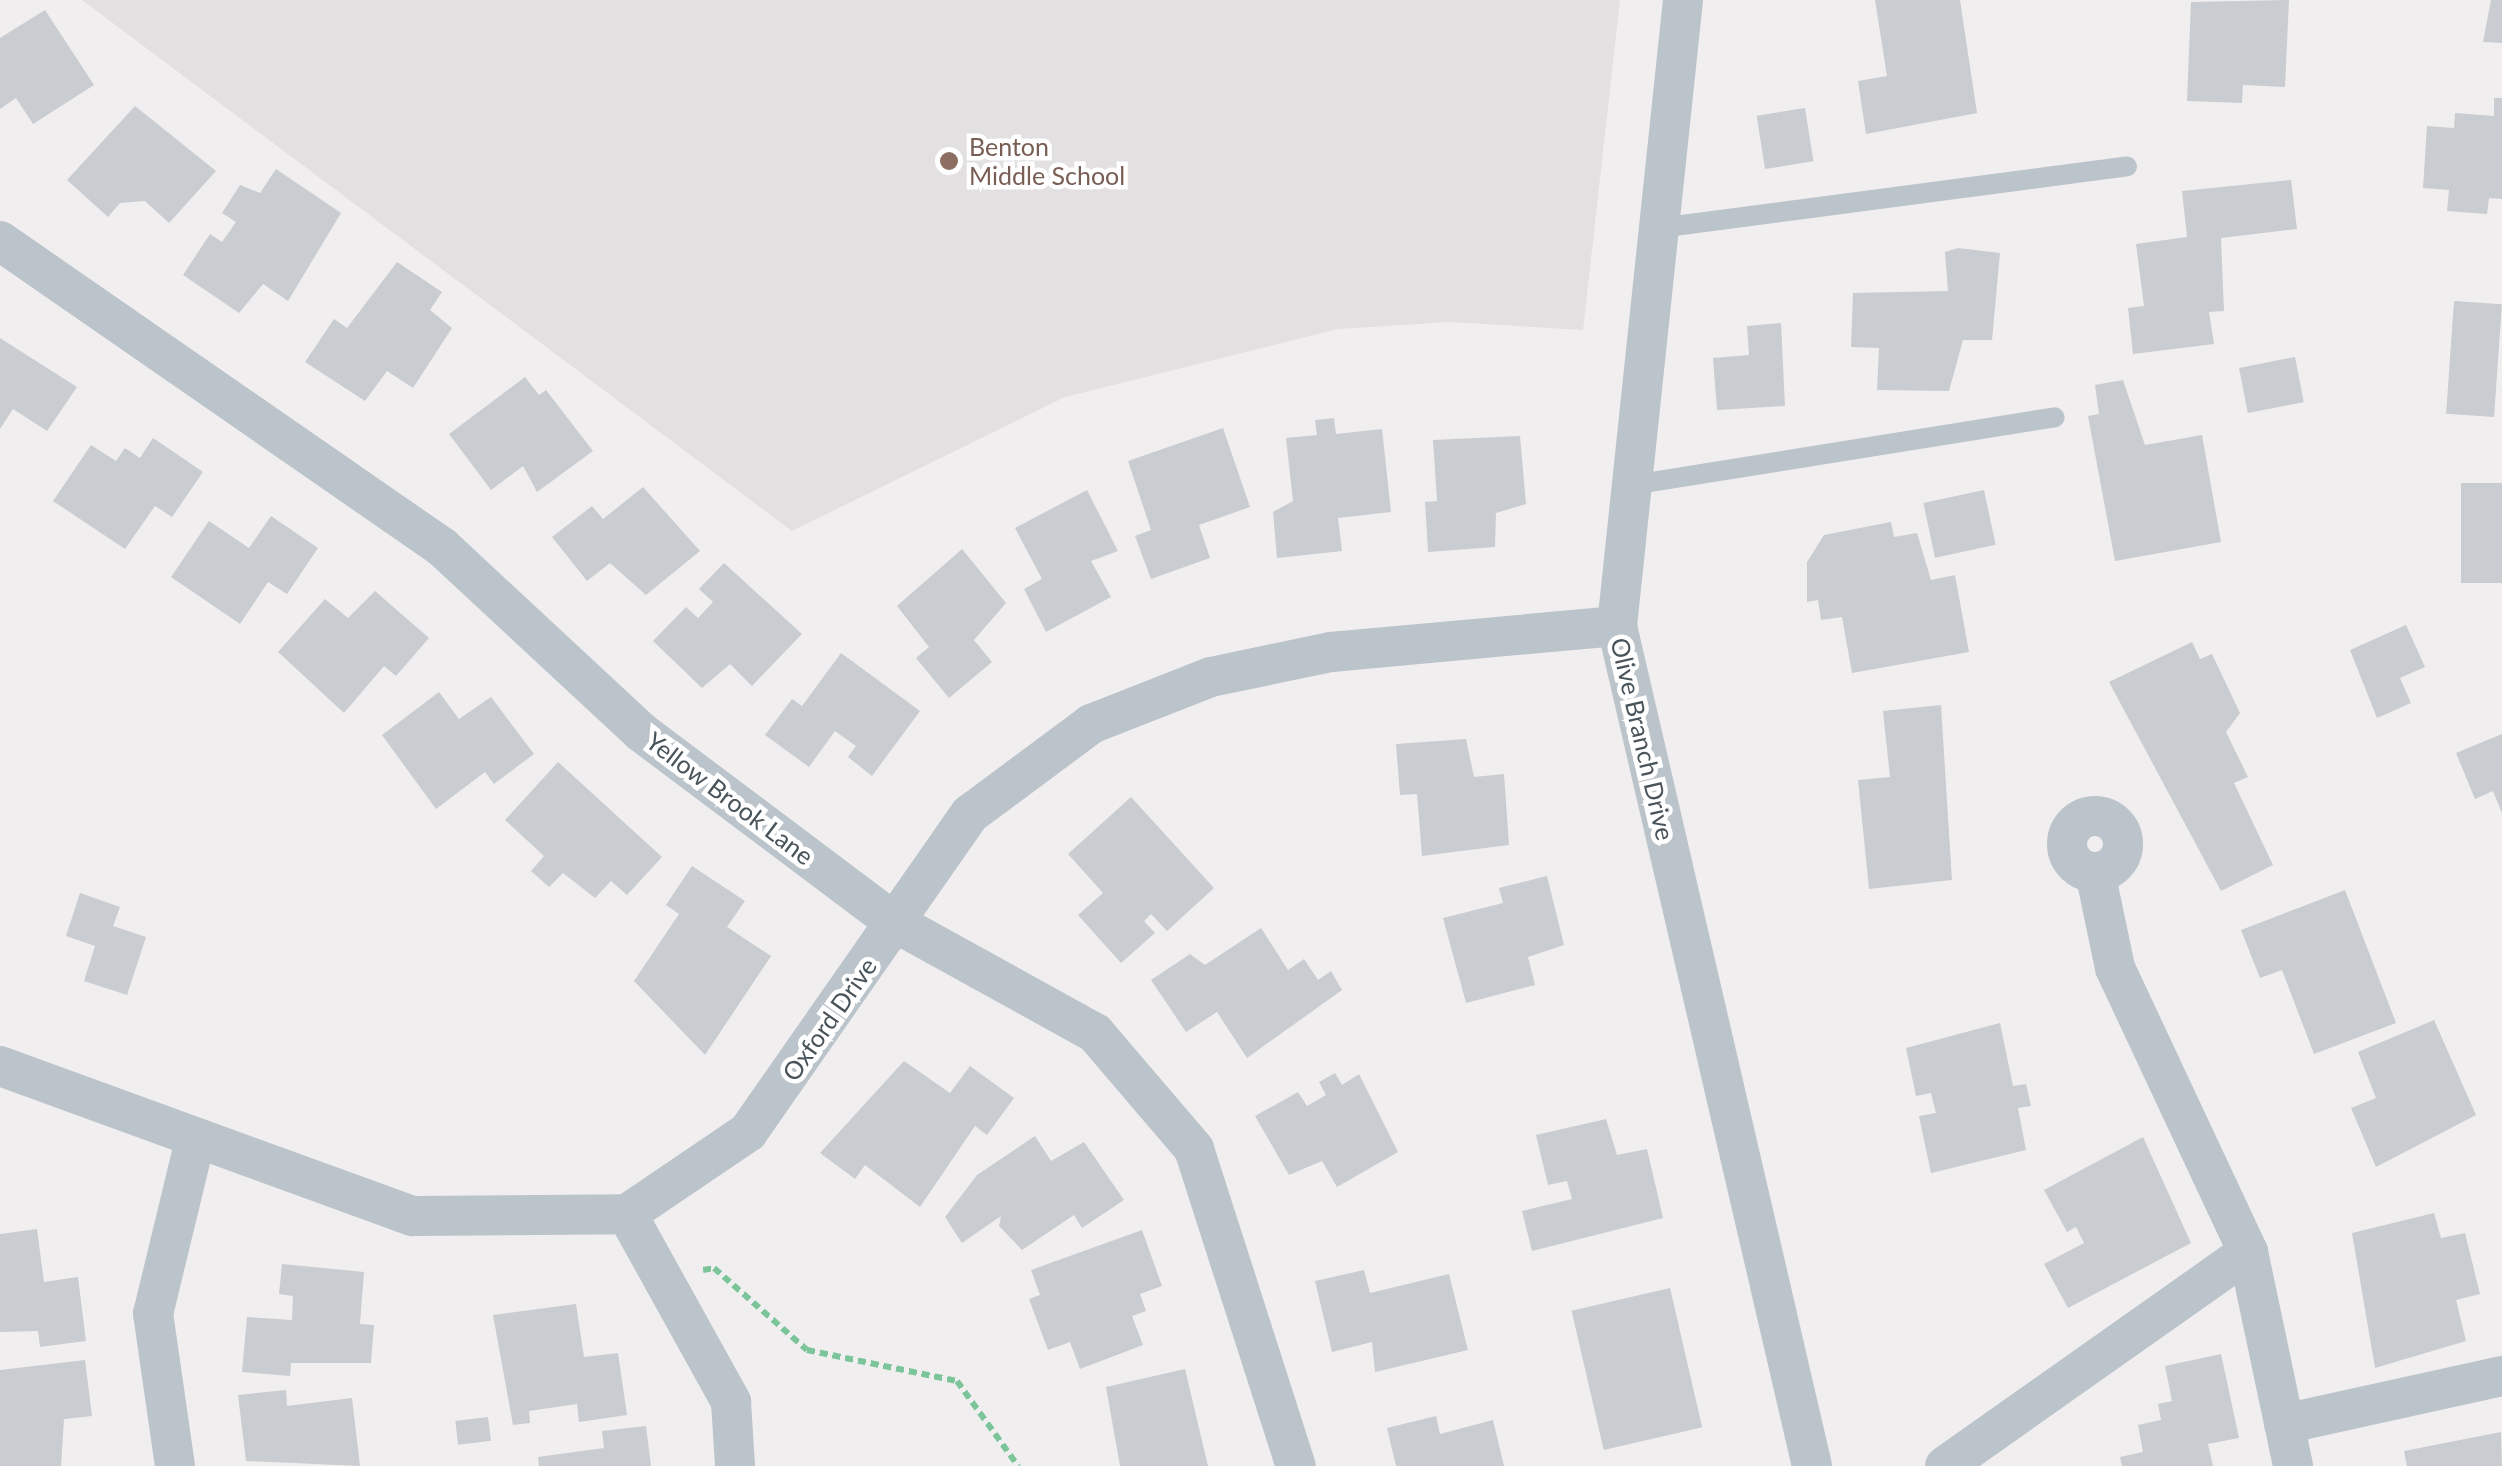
<!DOCTYPE html>
<style>
body{margin:0}
#map{position:relative;width:2502px;height:1466px;overflow:hidden;background:#f1eeef;font-family:Lato,sans-serif}
div>[style]{position:absolute}
[style*='--x']{left:calc(var(--x)*1px);top:calc(var(--y)*1px);width:calc(var(--w)*1px);rotate:calc(var(--a)*1deg)}
.education>*{inset:0;background:#e2e0e0}
.building>*{inset:0;background:#c9ccd1;transform-origin:0 0}
.path>*{height:6px;margin-top:-3px;transform-origin:0;background:repeating-linear-gradient(90deg,#7cc59b 0 8px,transparent 0 13px)}
.service>*{height:20px;margin:-10px;padding:0 10px;transform-origin:10px;border-radius:10px;background:#bbc4ca}
.minor>*{height:40px;margin:-20px;padding:0 20px;transform-origin:20px;border-radius:20px;background:#bbc4ca}
.minor>.ring{margin:-20px;padding:0;box-sizing:content-box;background:none;border:40px solid #bbc4ca;border-radius:50%}
.dots>*{width:28px;height:28px;translate:-50% -50%;box-sizing:border-box;border:5px solid #fff;border-radius:50%}
span{translate:-50% -50%;white-space:nowrap;text-align:center;line-height:1.15;-webkit-text-stroke:9px #fff;paint-order:stroke}
.education-label{font-size:25px;color:#785e54}
.left{translate:0 -50%;text-align:left}
.street-label{font-size:25px;color:#48535a}
</style>
<div id="map">
<div class="education">
<i style="clip-path:polygon(82px 0,1620px 0,1583px 330px,1450px 322px,1338px 329px,1065px 397px,792px 531px)"></i>
</div>
<div class="building">
<i style="clip-path:polygon(1875px 0,1960px 0,1977px 113px,1866px 134px,1858px 81px,1887px 76px)"></i>
<i style="clip-path:polygon(2289px 0,2285px 87px,2243px 85px,2242px 103px,2187px 101px,2191px 2px)"></i>
<i style="clip-path:polygon(2491px 0,2502px 0,2502px 43px,2483px 42px)"></i>
<i style="clip-path:polygon(45px 10px,94px 85px,33px 124px,16px 98px,0 109px,0 38px)"></i>
<i style="clip-path:polygon(2494px 98px,2502px 98px,2502px 199px,2489px 198px,2487px 214px,2447px 211px,2449px 190px,2423px 188px,2427px 126px,2454px 128px,2455px 113px,2494px 116px)"></i>
<i style="clip-path:polygon(135px 106px,216px 171px,169px 223px,145px 201px,120px 203px,108px 217px,67px 180px)"></i>
<i style="left:1805px;top:108px;width:54px;height:49px;rotate:81deg"></i>
<i style="clip-path:polygon(276px 169px,341px 213px,288px 301px,263px 284px,239px 313px,183px 275px,210px 234px,222px 242px,236px 222px,222px 213px,240px 185px,260px 193px)"></i>
<i style="clip-path:polygon(2291px 180px,2297px 229px,2221px 238px,2224px 311px,2209px 312px,2214px 344px,2133px 354px,2128px 308px,2144px 306px,2136px 244px,2187px 237px,2182px 191px)"></i>
<i style="clip-path:polygon(1958px 248px,2000px 253px,1992px 340px,1963px 340px,1949px 391px,1877px 390px,1879px 348px,1851px 347px,1853px 293px,1948px 291px,1945px 252px)"></i>
<i style="clip-path:polygon(397px 262px,442px 292px,430px 310px,452px 328px,413px 388px,387px 371px,365px 401px,305px 362px,334px 319px,347px 328px)"></i>
<i style="left:2454px;top:301px;width:48px;height:113px;rotate:4deg"></i>
<i style="clip-path:polygon(1781px 323px,1785px 406px,1717px 410px,1713px 358px,1749px 355px,1747px 326px)"></i>
<i style="clip-path:polygon(0 338px,77px 387px,47px 431px,13px 409px,0 429px)"></i>
<i style="left:2295px;top:357px;width:46px;height:57px;rotate:79deg"></i>
<i style="clip-path:polygon(525px 377px,539px 395px,546px 390px,593px 451px,537px 492px,523px 466px,491px 490px,449px 434px)"></i>
<i style="clip-path:polygon(2123px 380px,2145px 445px,2202px 435px,2221px 542px,2115px 561px,2088px 416px,2099px 414px,2095px 385px)"></i>
<i style="clip-path:polygon(1334px 418px,1336px 434px,1382px 429px,1391px 512px,1338px 518px,1342px 551px,1277px 558px,1273px 512px,1293px 501px,1286px 438px,1317px 435px,1315px 420px)"></i>
<i style="clip-path:polygon(1223px 428px,1250px 507px,1199px 525px,1210px 558px,1151px 579px,1135px 536px,1151px 530px,1128px 461px)"></i>
<i style="clip-path:polygon(1520px 436px,1526px 504px,1496px 513px,1495px 547px,1428px 552px,1425px 502px,1437px 501px,1433px 440px)"></i>
<i style="clip-path:polygon(153px 438px,203px 472px,172px 517px,155px 506px,125px 549px,53px 501px,91px 445px,116px 461px,125px 448px,140px 458px)"></i>
<i style="left:2502px;top:483px;width:100px;height:41px;rotate:90deg"></i>
<i style="clip-path:polygon(643px 487px,700px 551px,646px 595px,610px 563px,587px 581px,552px 537px,592px 506px,603px 519px)"></i>
<i style="clip-path:polygon(1087px 490px,1118px 551px,1091px 561px,1111px 597px,1046px 632px,1024px 589px,1042px 579px,1015px 528px)"></i>
<i style="left:1984px;top:490px;width:56px;height:62px;rotate:78deg"></i>
<i style="clip-path:polygon(271px 516px,318px 548px,287px 594px,268px 582px,240px 624px,171px 577px,209px 521px,249px 548px)"></i>
<i style="clip-path:polygon(1891px 522px,1894px 537px,1917px 533px,1931px 580px,1955px 575px,1969px 652px,1852px 673px,1842px 617px,1821px 620px,1818px 600px,1807px 602px,1807px 562px,1824px 535px)"></i>
<i style="clip-path:polygon(962px 549px,1006px 603px,974px 640px,992px 662px,949px 698px,916px 658px,929px 647px,897px 606px)"></i>
<i style="clip-path:polygon(724px 563px,802px 634px,752px 686px,730px 664px,702px 688px,653px 641px,686px 607px,698px 618px,713px 602px,699px 589px)"></i>
<i style="clip-path:polygon(375px 591px,429px 638px,396px 676px,384px 666px,344px 713px,278px 652px,325px 599px,348px 618px)"></i>
<i style="clip-path:polygon(2406px 625px,2425px 667px,2400px 678px,2411px 703px,2377px 718px,2350px 650px)"></i>
<i style="clip-path:polygon(2192px 642px,2200px 659px,2212px 654px,2240px 713px,2226px 732px,2248px 777px,2234px 783px,2273px 865px,2221px 891px,2109px 682px)"></i>
<i style="clip-path:polygon(841px 653px,920px 711px,872px 776px,848px 757px,856px 746px,835px 731px,809px 767px,765px 735px,792px 699px,802px 706px)"></i>
<i style="clip-path:polygon(439px 692px,459px 719px,491px 697px,534px 754px,494px 784px,485px 772px,436px 809px,382px 735px)"></i>
<i style="clip-path:polygon(1941px 705px,1952px 880px,1869px 889px,1858px 780px,1890px 777px,1883px 711px)"></i>
<i style="clip-path:polygon(2502px 734px,2502px 813px,2493px 791px,2475px 799px,2456px 753px)"></i>
<i style="clip-path:polygon(1466px 739px,1474px 777px,1504px 774px,1509px 845px,1422px 856px,1417px 794px,1400px 795px,1396px 744px)"></i>
<i style="clip-path:polygon(558px 762px,662px 857px,627px 895px,611px 881px,595px 898px,563px 873px,549px 887px,531px 871px,544px 856px,505px 820px)"></i>
<i style="clip-path:polygon(1131px 797px,1214px 888px,1167px 931px,1151px 914px,1144px 921px,1155px 933px,1121px 963px,1078px 915px,1103px 893px,1068px 854px)"></i>
<i style="clip-path:polygon(692px 866px,745px 901px,727px 927px,771px 956px,705px 1055px,634px 981px,679px 914px,666px 905px)"></i>
<i style="clip-path:polygon(1547px 876px,1564px 945px,1528px 957px,1535px 985px,1466px 1003px,1443px 918px,1503px 903px,1499px 888px)"></i>
<i style="clip-path:polygon(2345px 890px,2396px 1023px,2314px 1054px,2282px 970px,2260px 978px,2241px 930px)"></i>
<i style="clip-path:polygon(80px 893px,120px 907px,113px 926px,146px 937px,127px 995px,84px 981px,95px 946px,66px 936px)"></i>
<i style="clip-path:polygon(1261px 928px,1288px 970px,1304px 959px,1318px 980px,1331px 971px,1342px 990px,1247px 1058px,1217px 1012px,1186px 1032px,1151px 980px,1190px 954px,1205px 965px)"></i>
<i style="clip-path:polygon(2434px 1020px,2476px 1115px,2376px 1167px,2351px 1108px,2376px 1098px,2358px 1052px)"></i>
<i style="clip-path:polygon(2000px 1023px,2013px 1086px,2026px 1084px,2031px 1106px,2018px 1108px,2026px 1150px,1931px 1173px,1919px 1116px,1936px 1113px,1931px 1093px,1916px 1096px,1906px 1048px)"></i>
<i style="clip-path:polygon(904px 1061px,950px 1093px,970px 1066px,1014px 1098px,987px 1135px,975px 1126px,920px 1207px,865px 1165px,855px 1179px,820px 1153px)"></i>
<i style="clip-path:polygon(1335px 1073px,1342px 1085px,1359px 1074px,1398px 1152px,1337px 1187px,1322px 1161px,1289px 1175px,1255px 1116px,1298px 1092px,1307px 1106px,1326px 1095px,1319px 1082px)"></i>
<i style="clip-path:polygon(1606px 1119px,1617px 1155px,1647px 1149px,1663px 1218px,1532px 1251px,1522px 1211px,1572px 1199px,1567px 1181px,1548px 1185px,1536px 1135px)"></i>
<i style="clip-path:polygon(1035px 1136px,1051px 1161px,1084px 1142px,1124px 1200px,1082px 1228px,1074px 1215px,1022px 1250px,999px 1226px,1001px 1216px,962px 1243px,945px 1217px,977px 1175px)"></i>
<i style="clip-path:polygon(2143px 1137px,2191px 1243px,2068px 1308px,2044px 1264px,2084px 1243px,2076px 1227px,2067px 1232px,2044px 1190px)"></i>
<i style="clip-path:polygon(2434px 1213px,2441px 1238px,2465px 1233px,2480px 1294px,2456px 1300px,2466px 1341px,2375px 1368px,2352px 1233px)"></i>
<i style="clip-path:polygon(37px 1229px,44px 1282px,78px 1277px,86px 1341px,40px 1347px,38px 1331px,0 1332px,0 1234px)"></i>
<i style="clip-path:polygon(1142px 1230px,1162px 1286px,1140px 1294px,1146px 1311px,1132px 1316px,1143px 1345px,1080px 1369px,1070px 1342px,1048px 1350px,1029px 1299px,1040px 1295px,1031px 1270px)"></i>
<i style="clip-path:polygon(282px 1264px,364px 1272px,360px 1324px,374px 1325px,371px 1363px,291px 1363px,290px 1376px,242px 1372px,247px 1317px,292px 1320px,293px 1296px,279px 1294px)"></i>
<i style="clip-path:polygon(1364px 1270px,1370px 1293px,1449px 1274px,1468px 1350px,1375px 1372px,1372px 1342px,1332px 1352px,1315px 1281px)"></i>
<i style="left:1670px;top:1288px;width:143px;height:101px;rotate:77deg"></i>
<i style="clip-path:polygon(576px 1304px,584px 1357px,618px 1353px,627px 1415px,579px 1422px,577px 1404px,529px 1411px,530px 1423px,513px 1425px,493px 1315px)"></i>
<i style="clip-path:polygon(2221px 1354px,2239px 1438px,2208px 1444px,2213px 1466px,2122px 1466px,2120px 1457px,2143px 1452px,2138px 1425px,2161px 1420px,2158px 1404px,2172px 1401px,2165px 1366px)"></i>
<i style="clip-path:polygon(85px 1360px,92px 1416px,64px 1419px,61px 1466px,0 1466px,0 1370px)"></i>
<i style="clip-path:polygon(1185px 1369px,1208px 1466px,1120px 1466px,1106px 1387px)"></i>
<i style="clip-path:polygon(286px 1390px,287px 1406px,352px 1398px,360px 1466px,246px 1461px,238px 1395px)"></i>
<i style="clip-path:polygon(1436px 1416px,1440px 1434px,1493px 1420px,1504px 1466px,1396px 1466px,1387px 1428px)"></i>
<i style="left:488px;top:1417px;width:24px;height:33px;rotate:83deg"></i>
<i style="clip-path:polygon(646px 1426px,651px 1466px,539px 1466px,538px 1457px,604px 1448px,602px 1431px)"></i>
<i style="clip-path:polygon(2501px 1432px,2502px 1466px,2407px 1466px,2404px 1451px)"></i>
</div>
<div class="path">
<i style="--x:703;--y:1270;--w:11;--a:-10"></i>
<i style="--x:714;--y:1268;--w:124;--a:41.4"></i>
<i style="--x:807;--y:1350;--w:153;--a:11.7"></i>
<i style="--x:957;--y:1381;--w:105;--a:54.3"></i>
</div>
<div class="service">
<i style="--x:1659;--y:228;--w:472;--a:-7.5"></i>
<i style="--x:1632;--y:485;--w:428;--a:-9.1"></i>
</div>
<div class="minor">
<i style="--x:1683;--y:0;--w:629;--a:96.02"></i>
<i style="--x:1617;--y:626;--w:862;--a:76.93"></i>
<i style="--x:0;--y:241;--w:538;--a:34.7"></i>
<i style="--x:442;--y:547;--w:272;--a:42.9"></i>
<i style="--x:641;--y:732;--w:316;--a:36.9"></i>
<i style="--x:894;--y:922;--w:230;--a:28.9"></i>
<i style="--x:1095;--y:1033;--w:153;--a:49.5"></i>
<i style="--x:1194;--y:1149;--w:333;--a:72.2"></i>
<i class="ring" style="left:2067px;top:816px;width:16px;height:16px"></i>
<i style="--x:2095;--y:872;--w:98;--a:78.2"></i>
<i style="--x:2115;--y:968;--w:314;--a:64.9"></i>
<i style="--x:2248;--y:1252;--w:219;--a:78.1"></i>
<i style="--x:0;--y:1066;--w:439;--a:20"></i>
<i style="--x:413;--y:1216;--w:214;--a:-0.5"></i>
<i style="--x:627;--y:1214;--w:146;--a:-34.1"></i>
<i style="--x:748;--y:1132;--w:388;--a:-55.1"></i>
<i style="--x:970;--y:814;--w:151;--a:-36.6"></i>
<i style="--x:1091;--y:724;--w:129;--a:-21.4"></i>
<i style="--x:1211;--y:677;--w:123;--a:-11.8"></i>
<i style="--x:1331;--y:652;--w:287;--a:-5.2"></i>
<i style="--x:627;--y:1214;--w:215;--a:61"></i>
<i style="--x:731;--y:1402;--w:64;--a:86.4"></i>
<i style="--x:2284;--y:1424;--w:223;--a:-12.4"></i>
<i style="--x:175;--y:1466;--w:154;--a:-98.2"></i>
<i style="--x:153;--y:1314;--w:178;--a:-76.4"></i>
<i style="--x:1945;--y:1466;--w:371;--a:-35.2"></i>
</div>
<div class="dots">
<i style="left:949px;top:161px;background:#8d6e63"></i>
</div>
<div class="education-label">
<span class="left" style="left:969px;top:161px">Benton<br>Middle School</span>
</div>
<div class="street-label">
<span style="left:1643px;top:739px;rotate:77deg">Olive Branch Drive</span>
<span style="left:730px;top:798px;rotate:37deg">Yellow Brook Lane</span>
<span style="left:829px;top:1019px;rotate:-55deg">Oxford Drive</span>
</div>
</div>
